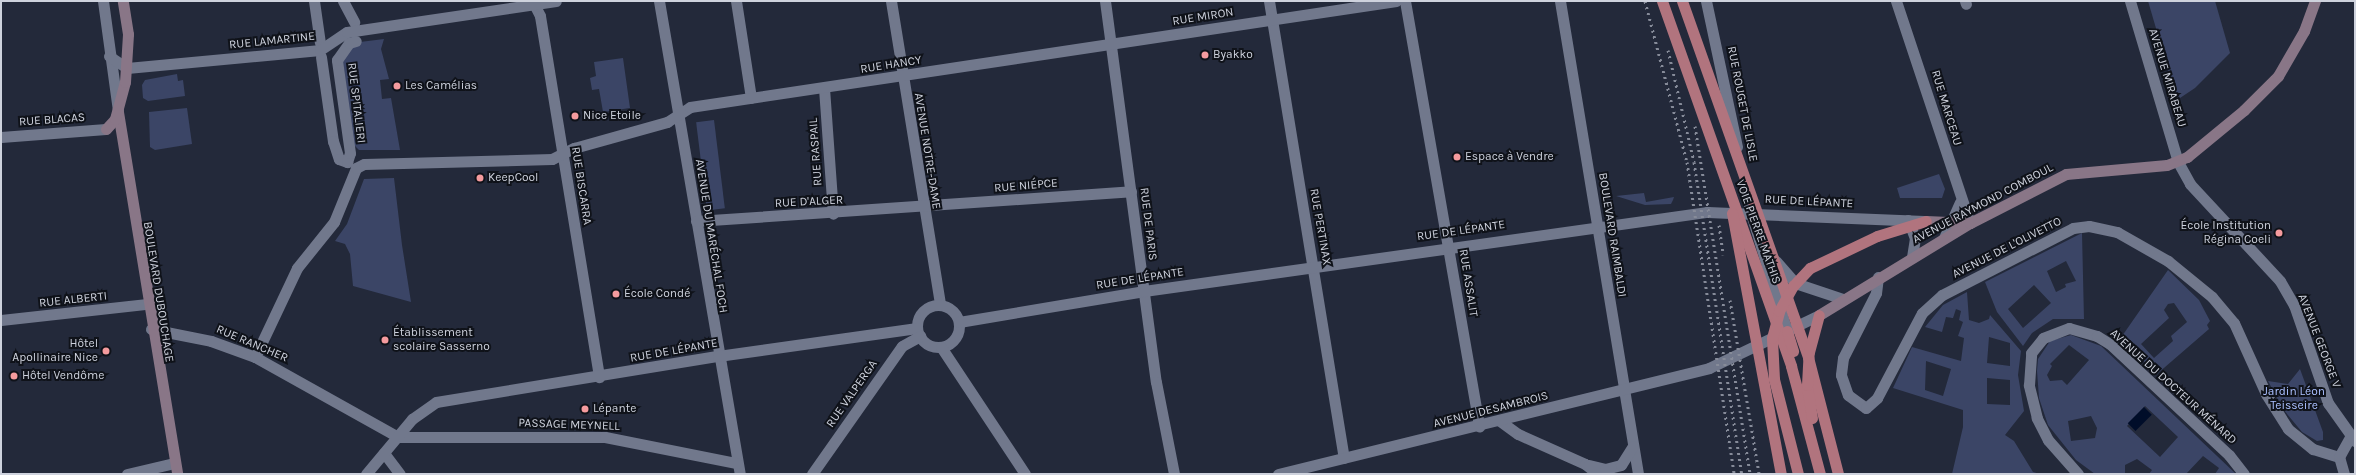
<!DOCTYPE html>
<meta charset="utf-8">
<style>
body{margin:0}
#map{position:relative;width:2356px;height:475px;overflow:hidden;background:#23293a;font-family:Karla,sans-serif}
div>[style]{position:absolute}
[style*='--x']{left:calc(var(--x)*1px);top:calc(var(--y)*1px);width:calc(var(--w)*1px);rotate:calc(var(--a)*1deg)}
.green>*{inset:0;background:#3b4566;transform-origin:0 0}
.water>*{inset:0;background:#000d29;transform-origin:0 0}
.pedestrian>*{height:11px;margin:-5.5px;padding:0 5.5px;transform-origin:5.5px;border-radius:5.5px;background:#71788c}
.minor>*{height:11px;margin:-5.5px;padding:0 5.5px;transform-origin:5.5px;border-radius:5.5px;background:#71788c}
.minor>.ring{margin:-5.5px;padding:0;box-sizing:content-box;background:none;border:11px solid #71788c;border-radius:50%}
.tertiary>*{height:11px;margin:-5.5px;padding:0 5.5px;transform-origin:5.5px;border-radius:5.5px;background:#71788c}
.secondary>*{height:11px;margin:-5.5px;padding:0 5.5px;transform-origin:5.5px;border-radius:5.5px;background:#897687}
.trunk>*{height:11px;margin:-5.5px;padding:0 5.5px;transform-origin:5.5px;border-radius:5.5px;background:#b1747e}
.rail>*{height:3px;margin-top:-1.5px;transform-origin:0;background:repeating-linear-gradient(90deg,#868b99 0 2px,transparent 0 6px)}
.dots>*{width:11px;height:11px;translate:-50% -50%;box-sizing:border-box;border:2px solid #0f1219;border-radius:50%}
span{translate:-50% -50%;white-space:nowrap;text-align:center;line-height:1.15;-webkit-text-stroke:4px #0f1219;paint-order:stroke}
.street-label{font-size:12px;color:#ced2dd}
.poi-label{font-size:12px;color:#ced2dd}
.left{translate:0 -50%;text-align:left}
.right{translate:-100% -50%;text-align:right}
.park-label{font-size:12px;color:#abc0ff}
.frame{position:absolute;inset:0;border:2px solid #ced2dd;pointer-events:none}
</style>
<div id="map">
<div class="green">
<i style="clip-path:polygon(2148px 1px,2215px 1px,2230px 53px,2195px 88px,2177px 100px)"></i>
<i style="clip-path:polygon(384px 39px,381px 49px,389px 79px,380px 80px,382px 99px,391px 98px,400px 150px,359px 150px,353px 144px,341px 59px,352px 43px)"></i>
<i style="clip-path:polygon(623px 58px,630px 108px,603px 112px,599px 89px,592px 90px,590px 78px,596px 76px,594px 62px)"></i>
<i style="clip-path:polygon(177px 74px,178px 81px,183px 80px,185px 96px,148px 101px,143px 98px,142px 85px,145px 80px)"></i>
<i style="clip-path:polygon(187px 108px,192px 144px,155px 150px,150px 147px,149px 112px)"></i>
<i style="left:714px;top:120px;width:89px;height:18px;rotate:83deg"></i>
<i style="clip-path:polygon(1939px 174px,1945px 189px,1942px 198px,1900px 198px,1897px 188px)"></i>
<i style="clip-path:polygon(394px 178px,402px 245px,411px 302px,353px 286px,350px 254px,345px 244px,335px 241px,347px 224px,364px 179px)"></i>
<i style="clip-path:polygon(1644px 193px,1646px 202px,1674px 197px,1673px 200px,1671px 204px,1645px 205px,1616px 196px)"></i>
<i style="clip-path:polygon(evenodd,2082px 233px,2084px 319px,2053px 319px,2032px 333px,2023px 346px,1997px 312px,1985px 282px,2082px 233px,2066px 261px,2076px 281px,2065px 284px,2066px 287px,2056px 292px,2047px 271px,2066px 261px,2082px 233px,2034px 285px,2051px 303px,2023px 328px,2008px 309px,2034px 285px)"></i>
<i style="clip-path:polygon(evenodd,2168px 270px,2199px 300px,2210px 321px,2207px 325px,2209px 329px,2157px 374px,2120px 339px,2168px 270px,2174px 303px,2187px 322px,2171px 336px,2173px 341px,2154px 358px,2141px 344px,2169px 318px,2164px 310px,2168px 304px,2174px 303px)"></i>
<i style="clip-path:polygon(evenodd,1967px 292px,1969px 320px,1979px 323px,1989px 319px,1990px 315px,2021px 351px,2018px 375px,2024px 411px,2005px 435px,2014px 441px,2033px 472px,2040px 474px,1952px 474px,1963px 427px,1963px 410px,1893px 388px,1912px 347px,1961px 361px,1964px 338px,1958px 336px,1963px 322px,1959px 320px,1961px 311px,1956px 309px,1953px 318px,1946px 317px,1942px 332px,1925px 327px,1943px 305px,1967px 292px,1989px 337px,2010px 343px,2010px 366px,1987px 363px,1989px 337px,1967px 292px,1926px 361px,1951px 369px,1943px 396px,1925px 390px,1926px 361px,1967px 292px,1987px 378px,2010px 380px,2010px 405px,1987px 404px,1987px 378px)"></i>
<i style="clip-path:polygon(evenodd,2071px 335px,2101px 346px,2236px 474px,2215px 474px,2219px 468px,2203px 456px,2186px 474px,2149px 474px,2152px 470px,2137px 459px,2125px 465px,2125px 474px,2095px 474px,2076px 460px,2048px 425px,2039px 398px,2037px 371px,2038px 359px,2050px 341px,2071px 335px,2069px 345px,2089px 360px,2067px 385px,2062px 380px,2050px 381px,2047px 375px,2052px 366px,2050px 364px,2069px 345px,2071px 335px,2145px 406px,2178px 437px,2160px 457px,2127px 426px,2145px 406px,2071px 335px,2091px 416px,2097px 428px,2095px 438px,2071px 441px,2068px 421px,2091px 416px)"></i>
<i style="clip-path:polygon(2300px 369px,2323px 432px,2323px 440px,2317px 441px,2302px 432px,2283px 409px,2268px 381px,2288px 384px)"></i>
</div>
<div class="water">
<i style="left:2144px;top:407px;width:11px;height:23px;rotate:45deg"></i>
</div>
<div class="pedestrian">
<i style="--x:314;--y:1;--w:42;--a:81.9"></i>
<i style="--x:343;--y:1;--w:24;--a:62"></i>
<i style="--x:321;--y:57;--w:85;--a:81.9"></i>
<i style="--x:333;--y:141;--w:19;--a:72"></i>
<i style="--x:339;--y:159;--w:9;--a:21"></i>
<i style="--x:347;--y:162;--w:9;--a:-72"></i>
<i style="--x:350;--y:153;--w:94;--a:-98"></i>
<i style="--x:337;--y:60;--w:21;--a:-55"></i>
<i style="--x:349;--y:43;--w:7;--a:-16"></i>
</div>
<div class="minor">
<i style="--x:103;--y:1;--w:111;--a:82.2"></i>
<i style="--x:659;--y:1;--w:480;--a:80.3"></i>
<i style="--x:736;--y:1;--w:98;--a:81.2"></i>
<i style="--x:891;--y:1;--w:308;--a:80.8"></i>
<i style="--x:1105;--y:1;--w:384;--a:82.4"></i>
<i style="--x:1156;--y:382;--w:94;--a:78.9"></i>
<i style="--x:1269;--y:1;--w:463;--a:80.7"></i>
<i style="--x:1706;--y:1;--w:149;--a:78"></i>
<i style="--x:1896;--y:1;--w:234;--a:71.6"></i>
<i style="--x:1965;--y:1;--w:3;--a:72"></i>
<i style="--x:2130;--y:1;--w:168;--a:73.4"></i>
<i style="--x:534;--y:4;--w:13;--a:63"></i>
<i style="--x:540;--y:16;--w:366;--a:80.7"></i>
<i style="--x:109;--y:56;--w:22;--a:34"></i>
<i style="--x:127;--y:68;--w:194;--a:-5.3"></i>
<i style="--x:320;--y:50;--w:32;--a:-34"></i>
<i style="--x:347;--y:32;--w:211;--a:-8.4"></i>
<i style="--x:824;--y:88;--w:126;--a:85.9"></i>
<i style="--x:1;--y:137;--w:105;--a:-4.4"></i>
<i style="--x:1749;--y:207;--w:130;--a:73"></i>
<i style="--x:1908;--y:220;--w:19;--a:69"></i>
<i style="--x:1915;--y:238;--w:19;--a:99"></i>
<i style="--x:696;--y:221;--w:436;--a:-3.9"></i>
<i style="--x:1944;--y:238;--w:39;--a:-66"></i>
<i style="--x:1776;--y:261;--w:29;--a:49"></i>
<i style="--x:1795;--y:283;--w:51;--a:18.4"></i>
<i style="--x:1878;--y:277;--w:16;--a:97"></i>
<i style="--x:1876;--y:293;--w:73;--a:116.9"></i>
<i style="--x:1843;--y:358;--w:17;--a:97"></i>
<i style="--x:1841;--y:375;--w:21;--a:71"></i>
<i style="--x:1848;--y:395;--w:22;--a:36"></i>
<i style="--x:1866;--y:408;--w:15;--a:-42"></i>
<i style="--x:1877;--y:398;--w:96;--a:-62.1"></i>
<i style="--x:1922;--y:313;--w:27;--a:-42"></i>
<i style="--x:1942;--y:295;--w:147;--a:-27.1"></i>
<i style="--x:2073;--y:228;--w:16;--a:-7"></i>
<i style="--x:2089;--y:226;--w:29;--a:12"></i>
<i style="--x:2117;--y:232;--w:59;--a:29.6"></i>
<i style="--x:2168;--y:261;--w:57;--a:39.3"></i>
<i style="--x:2212;--y:297;--w:34;--a:50"></i>
<i style="--x:2234;--y:323;--w:78;--a:65.7"></i>
<i style="--x:2266;--y:394;--w:41;--a:57.8"></i>
<i style="--x:2288;--y:429;--w:32;--a:39"></i>
<i style="--x:2313;--y:449;--w:27;--a:17"></i>
<i class="ring" style="left:917px;top:305px;width:31px;height:31px"></i>
<i style="--x:1;--y:320;--w:147;--a:-6.3"></i>
<i style="--x:959;--y:322;--w:188;--a:-9.5"></i>
<i style="--x:1144;--y:291;--w:569;--a:-7.99"></i>
<i style="--x:1707;--y:212;--w:217;--a:2.4"></i>
<i style="--x:151;--y:329;--w:61;--a:11.3"></i>
<i style="--x:211;--y:341;--w:47;--a:20"></i>
<i style="--x:255;--y:357;--w:164;--a:29.2"></i>
<i style="--x:398;--y:437;--w:207;--a:0"></i>
<i style="--x:605;--y:437;--w:134;--a:11.2"></i>
<i style="--x:941;--y:347;--w:152;--a:56.5"></i>
<i style="--x:255;--y:357;--w:98;--a:-64.7"></i>
<i style="--x:297;--y:268;--w:59;--a:-51.2"></i>
<i style="--x:334;--y:222;--w:58;--a:-67.8"></i>
<i style="--x:356;--y:168;--w:9;--a:-27"></i>
<i style="--x:364;--y:164;--w:188;--a:-1.5"></i>
<i style="--x:552;--y:159;--w:25;--a:-27"></i>
<i style="--x:574;--y:148;--w:97;--a:-15.6"></i>
<i style="--x:667;--y:122;--w:27;--a:-33"></i>
<i style="--x:690;--y:107;--w:714;--a:-8.54"></i>
<i style="--x:1624;--y:389;--w:86;--a:80.6"></i>
<i style="--x:1500;--y:421;--w:22;--a:36"></i>
<i style="--x:1518;--y:434;--w:73;--a:24.1"></i>
<i style="--x:1585;--y:464;--w:16;--a:38"></i>
<i style="--x:384;--y:453;--w:26;--a:53"></i>
<i style="--x:1589;--y:465;--w:16;--a:14"></i>
<i style="--x:1605;--y:469;--w:16;--a:-14"></i>
<i style="--x:1621;--y:465;--w:22;--a:-58"></i>
<i style="--x:127;--y:474;--w:48;--a:-13.2"></i>
<i style="--x:366;--y:474;--w:72;--a:-50.1"></i>
<i style="--x:412;--y:419;--w:29;--a:-35"></i>
<i style="--x:436;--y:402;--w:286;--a:-9.3"></i>
<i style="--x:718;--y:356;--w:201;--a:-8"></i>
<i style="--x:812;--y:474;--w:156;--a:-54.9"></i>
<i style="--x:902;--y:346;--w:21;--a:-29"></i>
<i style="--x:2078;--y:474;--w:45;--a:-131.4"></i>
<i style="--x:2048;--y:440;--w:25;--a:-117"></i>
<i style="--x:2037;--y:418;--w:34;--a:-104"></i>
<i style="--x:2029;--y:385;--w:32;--a:-86"></i>
<i style="--x:2031;--y:353;--w:19;--a:-51"></i>
<i style="--x:2043;--y:338;--w:28;--a:-21"></i>
<i style="--x:2069;--y:328;--w:29;--a:16"></i>
<i style="--x:2097;--y:336;--w:15;--a:32"></i>
<i style="--x:2110;--y:344;--w:163;--a:43"></i>
<i style="--x:2229;--y:455;--w:24;--a:52"></i>
<i style="--x:2344;--y:474;--w:18;--a:-106"></i>
<i style="--x:2339;--y:457;--w:23;--a:-61"></i>
</div>
<div class="tertiary">
<i style="--x:1405;--y:1;--w:432;--a:80.1"></i>
<i style="--x:1560;--y:1;--w:393;--a:80.6"></i>
<i style="--x:2178;--y:162;--w:25;--a:61"></i>
<i style="--x:2190;--y:184;--w:132;--a:47.1"></i>
<i style="--x:2280;--y:281;--w:28;--a:60"></i>
<i style="--x:2294;--y:305;--w:104;--a:70.9"></i>
<i style="--x:2328;--y:403;--w:47;--a:54.6"></i>
<i style="--x:1278;--y:474;--w:444;--a:-13.8"></i>
<i style="--x:1709;--y:368;--w:122;--a:-25.7"></i>
</div>
<div class="secondary">
<i style="--x:118;--y:112;--w:367;--a:80.7"></i>
<i style="--x:106;--y:129;--w:13;--a:-48"></i>
<i style="--x:115;--y:119;--w:38;--a:-75"></i>
<i style="--x:125;--y:82;--w:48;--a:-86.4"></i>
<i style="--x:128;--y:34;--w:33;--a:-99"></i>
<i style="--x:1926;--y:221;--w:44;--a:2.6"></i>
<i style="--x:1819;--y:315;--w:177;--a:-31.4"></i>
<i style="--x:1970;--y:223;--w:108;--a:-27"></i>
<i style="--x:2066;--y:174;--w:101;--a:-5.1"></i>
<i style="--x:2167;--y:165;--w:22;--a:-22"></i>
<i style="--x:2187;--y:157;--w:74;--a:-39.5"></i>
<i style="--x:2244;--y:110;--w:48;--a:-45"></i>
<i style="--x:2278;--y:76;--w:52;--a:-60"></i>
<i style="--x:2304;--y:31;--w:32;--a:-70"></i>
</div>
<div class="trunk">
<i style="--x:1662;--y:1;--w:387;--a:70.5"></i>
<i style="--x:1791;--y:366;--w:112;--a:75"></i>
<i style="--x:1682;--y:1;--w:378;--a:70.5"></i>
<i style="--x:1808;--y:357;--w:121;--a:75.6"></i>
<i style="--x:1732;--y:213;--w:266;--a:79.4"></i>
<i style="--x:1787;--y:331;--w:21;--a:73"></i>
<i style="--x:1812;--y:418;--w:33;--a:-99"></i>
<i style="--x:1807;--y:385;--w:33;--a:-87"></i>
<i style="--x:1809;--y:352;--w:38;--a:-75"></i>
<i style="--x:1798;--y:474;--w:98;--a:-104.2"></i>
<i style="--x:1774;--y:379;--w:41;--a:-92.8"></i>
<i style="--x:1772;--y:338;--w:28;--a:-75"></i>
<i style="--x:1779;--y:311;--w:29;--a:-61"></i>
<i style="--x:1793;--y:286;--w:25;--a:-47"></i>
<i style="--x:1810;--y:268;--w:74;--a:-25.5"></i>
<i style="--x:1877;--y:236;--w:51;--a:-17"></i>
</div>
<div class="rail">
<i style="--x:1645;--y:1;--w:166;--a:75.4"></i>
<i style="--x:1687;--y:162;--w:316;--a:81.4"></i>
<i style="--x:1668;--y:50;--w:115;--a:76.9"></i>
<i style="--x:1694;--y:162;--w:316;--a:81.3"></i>
<i style="--x:1695;--y:126;--w:352;--a:81"></i>
<i style="--x:1719;--y:225;--w:30;--a:82"></i>
<i style="--x:1730;--y:300;--w:176;--a:80.5"></i>
</div>
<div class="dots">
<i style="left:1205px;top:55px;background:#f59b9e"></i>
<i style="left:397px;top:86px;background:#f59b9e"></i>
<i style="left:575px;top:116px;background:#f59b9e"></i>
<i style="left:1457px;top:157px;background:#f59b9e"></i>
<i style="left:480px;top:178px;background:#f59b9e"></i>
<i style="left:2279px;top:233px;background:#f59b9e"></i>
<i style="left:616px;top:294px;background:#f59b9e"></i>
<i style="left:385px;top:340px;background:#f59b9e"></i>
<i style="left:106px;top:351px;background:#f59b9e"></i>
<i style="left:14px;top:376px;background:#f59b9e"></i>
<i style="left:585px;top:409px;background:#f59b9e"></i>
</div>
<div class="street-label">
<span style="left:1203px;top:17px;rotate:-9deg">RUE MIRON</span>
<span style="left:272px;top:41px;rotate:-6deg">RUE LAMARTINE</span>
<span style="left:891px;top:65px;rotate:-9deg">RUE HANCY</span>
<span style="left:2167px;top:78px;rotate:73deg">AVENUE MIRABEAU</span>
<span style="left:356px;top:103px;rotate:83deg">RUE SPITALIERI</span>
<span style="left:1742px;top:104px;rotate:79deg">RUE ROUGET DE LISLE</span>
<span style="left:1946px;top:108px;rotate:73deg">RUE MARCEAU</span>
<span style="left:52px;top:120px;rotate:-4deg">RUE BLACAS</span>
<span style="left:927px;top:151px;rotate:81deg">AVENUE NOTRE-DAME</span>
<span style="left:816px;top:152px;rotate:-94deg">RUE RASPAIL</span>
<span style="left:581px;top:186px;rotate:81deg">RUE BISCARRA</span>
<span style="left:1026px;top:186px;rotate:-5deg">RUE NIÉPCE</span>
<span style="left:809px;top:202px;rotate:-3deg">RUE D'ALGER</span>
<span style="left:1809px;top:202px;rotate:3deg">RUE DE LÉPANTE</span>
<span style="left:1983px;top:204px;rotate:-28deg">AVENUE RAYMOND COMBOUL</span>
<span style="left:1148px;top:224px;rotate:83deg">RUE DE PARIS</span>
<span style="left:1320px;top:227px;rotate:80deg">RUE PERTINAX</span>
<span style="left:1461px;top:231px;rotate:-8deg">RUE DE LÉPANTE</span>
<span style="left:1758px;top:232px;rotate:70deg">VOIE PIERRE MATHIS</span>
<span style="left:1612px;top:235px;rotate:81deg">BOULEVARD RAIMBALDI</span>
<span style="left:711px;top:236px;rotate:81deg">AVENUE DU MARÉCHAL FOCH</span>
<span style="left:2007px;top:248px;rotate:-27deg">AVENUE DE L'OLIVETTO</span>
<span style="left:1140px;top:279px;rotate:-9deg">RUE DE LÉPANTE</span>
<span style="left:1468px;top:283px;rotate:81deg">RUE ASSALIT</span>
<span style="left:158px;top:292px;rotate:81deg">BOULEVARD DUBOUCHAGE</span>
<span style="left:73px;top:300px;rotate:-6deg">RUE ALBERTI</span>
<span style="left:2319px;top:341px;rotate:69deg">AVENUE GEORGE V</span>
<span style="left:252px;top:344px;rotate:23deg">RUE RANCHER</span>
<span style="left:674px;top:351px;rotate:-10deg">RUE DE LÉPANTE</span>
<span style="left:2173px;top:387px;rotate:42deg">AVENUE DU DOCTEUR MÉNARD</span>
<span style="left:852px;top:394px;rotate:-55deg">RUE VALPERGA</span>
<span style="left:1491px;top:410px;rotate:-14deg">AVENUE DESAMBROIS</span>
<span style="left:569px;top:425px;rotate:2deg">PASSAGE MEYNELL</span>
</div>
<div class="poi-label">
<span class="left" style="left:1213px;top:55px">Byakko</span>
<span class="left" style="left:405px;top:86px">Les Camélias</span>
<span class="left" style="left:583px;top:116px">Nice Etoile</span>
<span class="left" style="left:1465px;top:157px">Espace à Vendre</span>
<span class="left" style="left:488px;top:178px">KeepCool</span>
<span class="right" style="left:2271px;top:233px">École Institution<br>Régina Coeli</span>
<span class="left" style="left:624px;top:294px">École Condé</span>
<span class="left" style="left:393px;top:340px">Établissement<br>scolaire Sasserno</span>
<span class="right" style="left:98px;top:351px">Hôtel<br>Apollinaire Nice</span>
<span class="left" style="left:22px;top:376px">Hôtel Vendôme</span>
<span class="left" style="left:593px;top:409px">Lépante</span>
</div>
<div class="park-label">
<span style="left:2294px;top:399px">Jardin Léon<br>Teisseire</span>
</div>
<div class="frame"></div>
</div>
